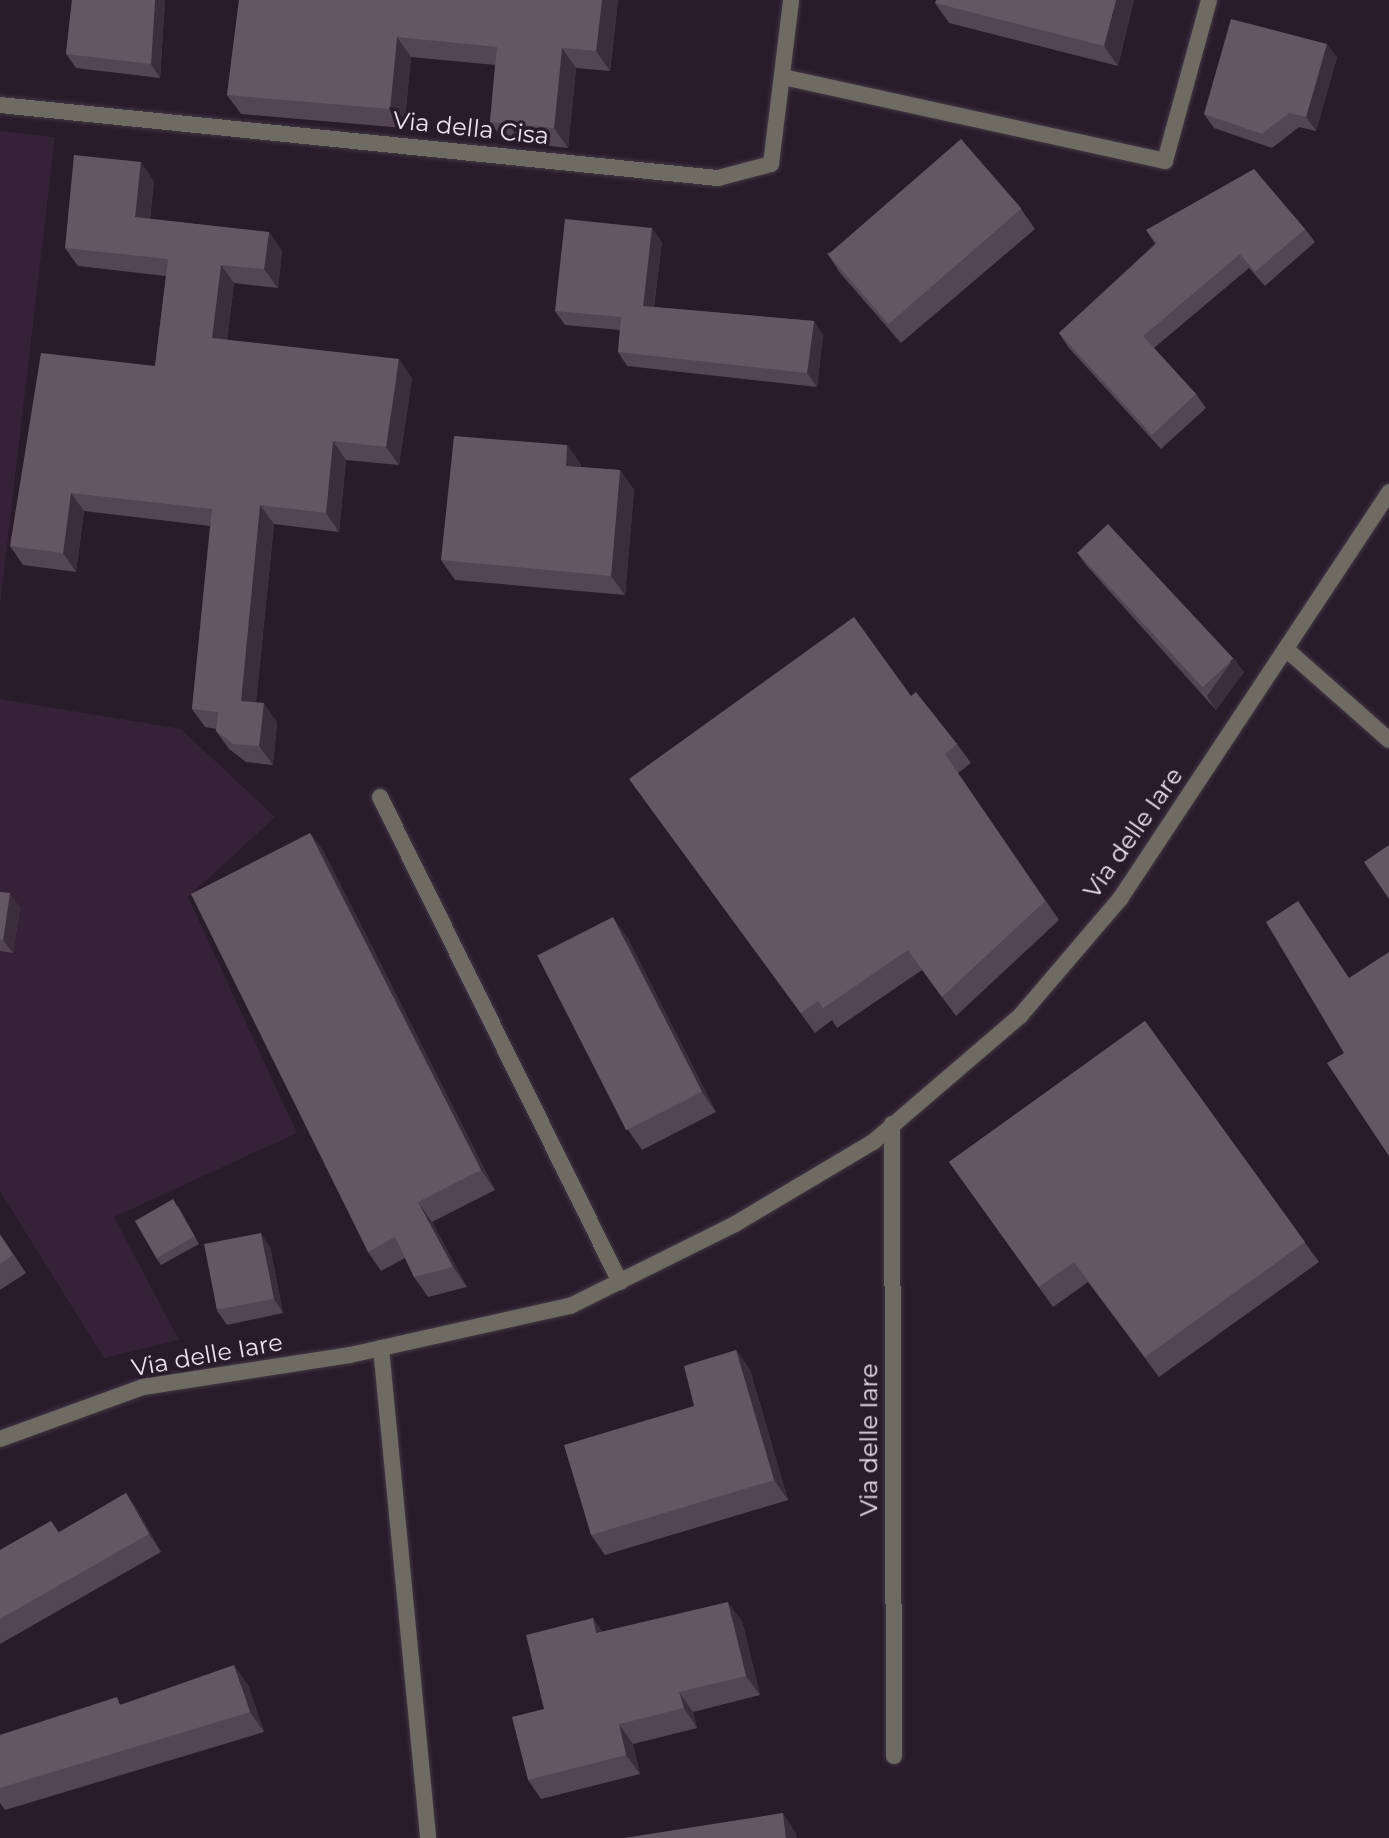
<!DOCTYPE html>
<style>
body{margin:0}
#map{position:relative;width:1389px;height:1838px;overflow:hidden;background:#281b2a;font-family:Montserrat,sans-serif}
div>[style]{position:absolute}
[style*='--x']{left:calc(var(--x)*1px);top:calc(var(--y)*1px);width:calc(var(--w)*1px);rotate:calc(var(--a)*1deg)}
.built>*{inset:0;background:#342337}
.roads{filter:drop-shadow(0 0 2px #433745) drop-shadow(0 0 2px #433745)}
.lane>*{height:16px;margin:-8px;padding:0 8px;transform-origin:8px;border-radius:8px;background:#6e6b62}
.street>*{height:16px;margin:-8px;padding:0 8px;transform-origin:8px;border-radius:8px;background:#6e6b62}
.wall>*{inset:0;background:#544554}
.shaded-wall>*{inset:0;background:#3c2d3c}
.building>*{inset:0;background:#655664;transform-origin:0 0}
span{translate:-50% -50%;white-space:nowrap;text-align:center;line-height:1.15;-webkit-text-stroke:7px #281b2a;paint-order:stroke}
.street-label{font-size:24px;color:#ebe3ed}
</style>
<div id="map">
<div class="built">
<i style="clip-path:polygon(0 131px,55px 137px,0 605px)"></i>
<i style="clip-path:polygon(0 699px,181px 729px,275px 817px,188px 897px,297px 1133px,114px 1217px,179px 1340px,104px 1358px,0 1191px)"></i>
</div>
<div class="roads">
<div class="lane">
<i style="--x:783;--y:77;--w:391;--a:12.4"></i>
<i style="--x:1165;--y:161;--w:167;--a:-74.7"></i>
<i style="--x:718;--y:178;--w:55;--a:-14.8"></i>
<i style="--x:771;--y:164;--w:165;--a:-83"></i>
<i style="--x:380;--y:797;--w:541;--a:63.67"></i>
</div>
<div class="street">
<i style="--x:0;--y:105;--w:722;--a:5.81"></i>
<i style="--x:1286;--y:649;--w:137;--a:41.5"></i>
<i style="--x:892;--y:1124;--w:632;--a:89.82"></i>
<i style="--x:381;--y:1348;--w:492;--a:84.5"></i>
<i style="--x:0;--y:1439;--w:152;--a:-20"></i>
<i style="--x:143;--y:1387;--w:209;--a:-8.8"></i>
<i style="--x:350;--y:1355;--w:225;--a:-12.6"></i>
<i style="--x:570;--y:1306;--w:184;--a:-26.4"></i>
<i style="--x:735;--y:1224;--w:161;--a:-30.7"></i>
<i style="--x:873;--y:1142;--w:194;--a:-40.6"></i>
<i style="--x:1020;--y:1016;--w:154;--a:-49.5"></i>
<i style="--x:1120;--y:899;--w:488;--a:-56.5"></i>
</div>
</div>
<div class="wall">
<i style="clip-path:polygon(72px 0,165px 0,160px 78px,76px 68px,66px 54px)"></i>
<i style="clip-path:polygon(239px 0,618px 0,610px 71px,576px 68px,568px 148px,504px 141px,490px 122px,495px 65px,411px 57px,404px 128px,241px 114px,227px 95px)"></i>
<i style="clip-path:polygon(1134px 0,1118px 66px,949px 23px,935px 3px)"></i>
<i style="clip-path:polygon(1337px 57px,1316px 131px,1299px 127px,1272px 148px,1214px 128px,1204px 114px)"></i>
<i style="clip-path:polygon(154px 181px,150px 219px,269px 232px,282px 251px,278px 288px,234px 283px,227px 340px,412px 378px,399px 465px,346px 460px,339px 532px,274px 524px,256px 702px,277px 722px,273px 765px,246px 762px,229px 749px,216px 731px,216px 729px,205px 727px,192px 709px,210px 526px,84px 511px,76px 572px,23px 565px,10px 546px,155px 366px,166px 276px,78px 266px,65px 248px)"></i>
<i style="clip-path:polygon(1021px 209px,1035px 229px,901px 343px,840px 273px,827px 253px)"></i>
<i style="clip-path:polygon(1305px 229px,1315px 242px,1265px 286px,1249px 268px,1154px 348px,1196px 394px,1206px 408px,1161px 449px,1068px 347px,1059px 333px,1155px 244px,1146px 230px)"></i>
<i style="clip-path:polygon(662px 242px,654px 307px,814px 321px,823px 335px,817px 387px,627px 366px,618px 352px,620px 330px,565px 325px,555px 311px)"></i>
<i style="clip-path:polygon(567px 445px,581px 465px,581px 467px,620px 470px,634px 490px,625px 595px,455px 580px,441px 560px)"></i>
<i style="clip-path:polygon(1076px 551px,1244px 672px,1216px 710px,1086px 565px)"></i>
<i style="clip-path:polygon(911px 696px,957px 744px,971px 763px,958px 773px,1059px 920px,956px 1016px,922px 970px,837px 1028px,832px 1020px,815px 1033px,643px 798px)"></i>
<i style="clip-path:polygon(310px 833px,324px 852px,495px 1190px,432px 1222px,467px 1287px,428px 1297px,414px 1277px,405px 1258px,381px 1271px,368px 1252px)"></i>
<i style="clip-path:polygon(0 892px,20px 907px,13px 953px,0 951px)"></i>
<i style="clip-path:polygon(627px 937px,716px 1112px,642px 1150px,628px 1130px)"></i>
<i style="clip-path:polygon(1145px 1021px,1319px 1262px,1159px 1377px,1088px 1282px,1053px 1307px,949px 1162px)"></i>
<i style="clip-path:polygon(178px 1206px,199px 1244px,161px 1265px,156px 1258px)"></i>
<i style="clip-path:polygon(0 1234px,26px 1273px,0 1290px)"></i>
<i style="clip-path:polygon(270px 1247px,283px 1313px,227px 1325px,217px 1311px)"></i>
<i style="clip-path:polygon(736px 1350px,750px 1370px,788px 1500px,605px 1555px,591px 1535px,694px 1406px)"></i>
<i style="clip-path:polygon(126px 1493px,138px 1511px,161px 1552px,0 1644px,0 1550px,51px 1521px,59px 1532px)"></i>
<i style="clip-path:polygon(593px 1618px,602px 1632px,742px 1621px,760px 1695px,693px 1712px,697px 1728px,633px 1744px,640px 1774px,541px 1799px,528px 1780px,544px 1709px)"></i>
<i style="clip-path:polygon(248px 1685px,264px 1732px,5px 1810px,0 1803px,0 1735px,122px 1704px)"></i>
</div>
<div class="shaded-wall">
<i style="clip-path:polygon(155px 0,165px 0,160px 78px,151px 64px)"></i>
<i style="clip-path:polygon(602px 0,618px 0,610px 71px,596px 51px)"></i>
<i style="clip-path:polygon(1116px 0,1134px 0,1118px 66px,1104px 46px)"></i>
<i style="clip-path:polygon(397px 37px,411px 57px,404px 128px,390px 109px)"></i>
<i style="clip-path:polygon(1327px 44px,1337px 57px,1316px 131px,1306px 117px)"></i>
<i style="clip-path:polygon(562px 48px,576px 68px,568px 148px,554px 128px)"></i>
<i style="clip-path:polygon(141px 162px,154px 181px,148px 236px,135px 217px)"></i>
<i style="clip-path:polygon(652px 228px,662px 242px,652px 320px,643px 306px)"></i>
<i style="clip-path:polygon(269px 232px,282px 251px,278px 288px,264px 269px)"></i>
<i style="clip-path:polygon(221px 265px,234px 283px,225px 357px,212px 338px)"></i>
<i style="clip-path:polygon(814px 321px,823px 335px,817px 387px,807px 373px)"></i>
<i style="clip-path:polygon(399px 359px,412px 378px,399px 465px,386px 447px)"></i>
<i style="clip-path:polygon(333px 441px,346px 460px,339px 532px,326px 513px)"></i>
<i style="clip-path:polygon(567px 445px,581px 465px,579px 486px,566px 466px)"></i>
<i style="clip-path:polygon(620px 470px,634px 490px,625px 595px,611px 576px)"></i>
<i style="clip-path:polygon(71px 493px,84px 511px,76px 572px,63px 553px)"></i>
<i style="clip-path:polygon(260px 505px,274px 524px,254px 720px,241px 701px)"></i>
<i style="clip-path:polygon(1234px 658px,1244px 672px,1216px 710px,1207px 696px)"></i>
<i style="clip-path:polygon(264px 703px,277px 722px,273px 765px,259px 746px)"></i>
<i style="clip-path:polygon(310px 833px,324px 852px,495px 1190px,481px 1170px)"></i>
<i style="clip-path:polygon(10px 893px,20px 907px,13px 953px,3px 940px)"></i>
<i style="clip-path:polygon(613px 917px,627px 937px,716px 1112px,702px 1092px)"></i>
<i style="clip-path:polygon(418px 1202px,432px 1222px,467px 1287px,453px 1267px)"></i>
<i style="clip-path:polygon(261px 1233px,270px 1247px,283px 1313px,274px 1299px)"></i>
<i style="clip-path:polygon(736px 1350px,750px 1370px,788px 1500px,774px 1480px)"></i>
<i style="clip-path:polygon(126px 1493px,138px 1511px,161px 1552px,149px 1534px)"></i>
<i style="clip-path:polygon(728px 1602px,742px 1621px,760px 1695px,746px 1676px)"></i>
<i style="clip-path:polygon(593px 1618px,606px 1638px,596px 1633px)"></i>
<i style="clip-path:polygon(234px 1665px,248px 1685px,264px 1732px,250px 1712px)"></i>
<i style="clip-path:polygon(679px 1692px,693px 1712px,697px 1728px,684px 1708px)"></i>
<i style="clip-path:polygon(619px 1724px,633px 1744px,640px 1774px,626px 1755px)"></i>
<i style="clip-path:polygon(783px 1813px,796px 1833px,797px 1838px,786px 1838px)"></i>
</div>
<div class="building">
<i style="clip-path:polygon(72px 0,155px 0,151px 64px,66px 54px)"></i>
<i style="clip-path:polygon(239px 0,602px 0,596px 51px,562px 48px,554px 128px,490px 122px,497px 47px,397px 37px,390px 109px,227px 95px)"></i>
<i style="clip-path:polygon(936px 0,1116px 0,1104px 46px,935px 3px)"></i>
<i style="clip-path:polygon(1231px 19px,1327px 44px,1306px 117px,1289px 113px,1262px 134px,1204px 114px)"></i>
<i style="left:961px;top:139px;width:92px;height:176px;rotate:49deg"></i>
<i style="clip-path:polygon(74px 155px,141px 162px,135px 217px,269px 232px,264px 269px,221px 265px,212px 338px,399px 359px,386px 447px,333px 441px,326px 513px,260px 505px,241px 701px,264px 703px,259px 746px,233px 744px,216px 731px,218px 712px,192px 709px,212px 509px,71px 493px,63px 553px,10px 546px,41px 353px,155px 366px,168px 259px,65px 248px)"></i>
<i style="clip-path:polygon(1254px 169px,1305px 229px,1255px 272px,1240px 254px,1143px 336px,1196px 394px,1152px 435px,1059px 333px,1157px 243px,1146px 230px)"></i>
<i style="clip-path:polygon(565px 219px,652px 228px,643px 306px,814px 321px,807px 373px,618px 352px,621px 317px,555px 311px)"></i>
<i style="clip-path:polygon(454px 436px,567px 445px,566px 466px,620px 470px,611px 576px,441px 560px)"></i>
<i style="left:1108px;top:524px;width:184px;height:42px;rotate:47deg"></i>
<i style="clip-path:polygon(854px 617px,911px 696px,916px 692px,957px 744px,945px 754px,1045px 901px,942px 997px,908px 950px,823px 1008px,818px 1001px,801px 1013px,629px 779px)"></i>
<i style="clip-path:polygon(310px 833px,481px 1170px,418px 1202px,453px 1267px,414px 1277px,395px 1237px,368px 1252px,191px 894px)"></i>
<i style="clip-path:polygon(1389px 845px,1389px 899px,1364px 862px)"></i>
<i style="clip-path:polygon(0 892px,10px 893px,3px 940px,0 939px)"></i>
<i style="clip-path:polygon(1298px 901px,1349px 978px,1389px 952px,1389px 1156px,1327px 1063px,1344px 1053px,1266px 922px)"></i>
<i style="left:613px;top:917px;width:196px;height:85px;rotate:63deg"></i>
<i style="clip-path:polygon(1145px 1021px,1305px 1242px,1145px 1357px,1074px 1262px,1039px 1287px,949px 1162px)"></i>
<i style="left:173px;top:1199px;width:43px;height:44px;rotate:60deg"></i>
<i style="left:261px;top:1233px;width:67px;height:58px;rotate:79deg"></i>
<i style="clip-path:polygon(0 1235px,13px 1255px,0 1264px)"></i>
<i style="clip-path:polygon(736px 1350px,774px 1480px,591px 1535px,564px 1445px,694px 1406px,684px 1366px)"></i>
<i style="clip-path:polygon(126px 1493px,149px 1534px,0 1619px,0 1550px,51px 1521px,58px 1533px)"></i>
<i style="clip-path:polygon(728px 1602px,746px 1676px,679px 1692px,684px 1708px,619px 1724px,626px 1755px,528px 1780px,512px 1717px,544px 1709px,526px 1635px,593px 1618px,596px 1633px)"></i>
<i style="clip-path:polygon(234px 1665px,250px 1712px,0 1788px,0 1735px,117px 1697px,120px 1705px)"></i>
<i style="clip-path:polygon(783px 1813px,786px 1838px,624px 1838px)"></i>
</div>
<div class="street-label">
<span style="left:471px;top:128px;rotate:6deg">Via della Cisa</span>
<span style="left:1133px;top:833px;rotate:-55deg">Via delle Iare</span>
<span style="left:207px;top:1355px;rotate:-10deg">Via delle Iare</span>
<span style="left:869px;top:1440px;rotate:-90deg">Via delle Iare</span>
</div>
</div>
